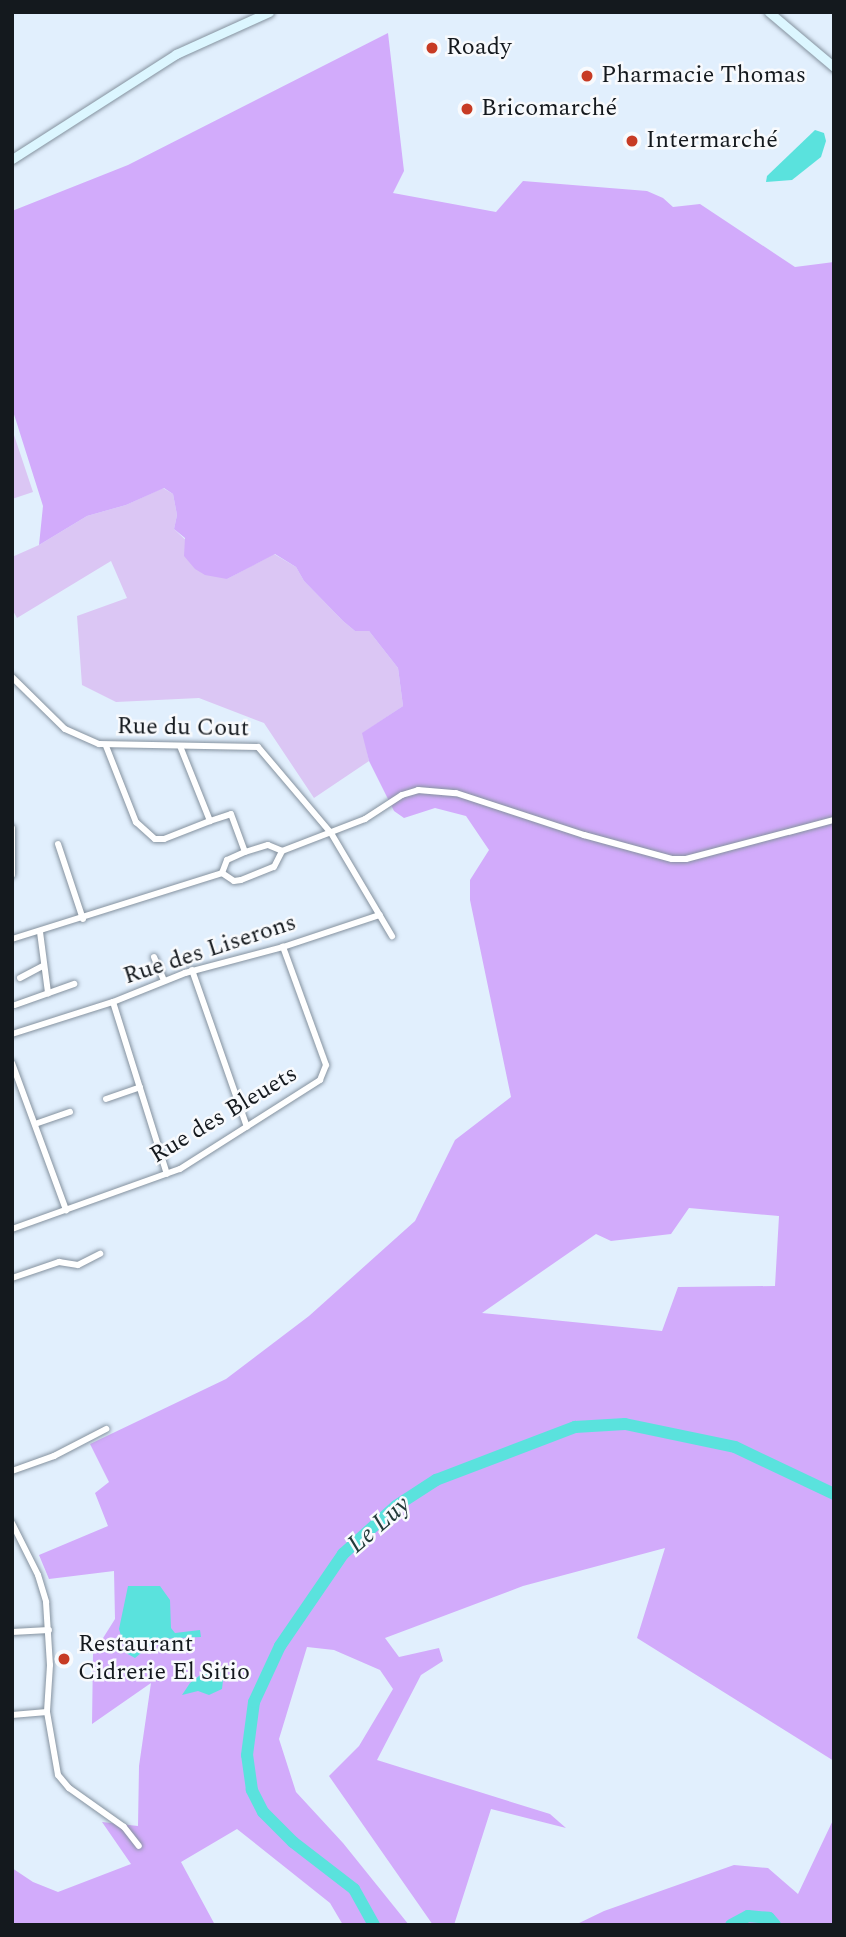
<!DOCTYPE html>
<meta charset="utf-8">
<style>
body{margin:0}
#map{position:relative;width:846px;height:1937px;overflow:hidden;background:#e1effd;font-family:Spectral,serif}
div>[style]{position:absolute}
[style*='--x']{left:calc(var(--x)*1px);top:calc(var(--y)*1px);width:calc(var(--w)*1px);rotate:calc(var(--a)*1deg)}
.green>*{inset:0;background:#dbc6f4}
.forest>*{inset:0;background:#d2abfb}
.water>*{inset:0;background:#5ae2dd}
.river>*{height:12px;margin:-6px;padding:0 6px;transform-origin:6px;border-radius:6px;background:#5ae2dd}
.roads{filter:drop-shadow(0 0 2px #85929f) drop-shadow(0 0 2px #85929f)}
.street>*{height:6px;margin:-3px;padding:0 3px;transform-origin:3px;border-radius:3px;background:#fff}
.secondary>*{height:9px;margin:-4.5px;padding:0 4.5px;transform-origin:4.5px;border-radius:4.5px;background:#dcf6ff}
.dots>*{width:19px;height:19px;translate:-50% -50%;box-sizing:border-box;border:4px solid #f8fafd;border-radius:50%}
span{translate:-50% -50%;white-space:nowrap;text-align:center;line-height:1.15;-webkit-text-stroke:5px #f8fafd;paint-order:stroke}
.poi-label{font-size:24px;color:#14191e}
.left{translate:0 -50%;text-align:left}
.street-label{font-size:24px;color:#14191e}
.water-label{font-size:26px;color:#243b3a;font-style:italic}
.frame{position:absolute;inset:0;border:14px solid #14191e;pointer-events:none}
</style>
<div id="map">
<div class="green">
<i style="clip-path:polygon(12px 429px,33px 492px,12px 499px)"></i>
<i style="clip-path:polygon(163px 488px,173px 494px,177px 515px,174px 529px,227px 579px,274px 554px,296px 567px,304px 581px,343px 621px,355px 631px,369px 631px,398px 668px,403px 706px,363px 733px,369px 761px,314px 798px,264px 723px,199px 698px,116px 702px,82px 685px,77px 616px,127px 598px,111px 561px,17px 618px,12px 609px,12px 557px,39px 545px,87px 516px,126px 505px)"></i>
</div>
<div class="forest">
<i style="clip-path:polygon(evenodd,388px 33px,404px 171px,393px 193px,496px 212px,523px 181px,647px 191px,663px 198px,673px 207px,700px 204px,795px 267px,834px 262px,834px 1761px,637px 1638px,665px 1548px,523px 1586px,385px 1638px,399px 1657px,439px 1648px,443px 1661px,421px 1675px,377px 1760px,550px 1814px,566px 1828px,491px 1809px,454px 1925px,433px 1925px,329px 1776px,359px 1746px,393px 1689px,380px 1670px,334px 1650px,307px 1647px,279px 1739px,296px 1792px,343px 1843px,409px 1925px,343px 1925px,330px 1903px,237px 1829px,181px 1862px,215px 1925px,15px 1925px,12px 1922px,12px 1868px,33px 1882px,58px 1892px,131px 1864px,102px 1822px,138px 1826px,139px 1766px,151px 1683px,92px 1724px,93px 1654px,115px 1619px,114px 1571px,49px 1579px,39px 1555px,108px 1526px,95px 1493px,109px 1482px,90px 1444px,226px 1379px,309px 1316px,415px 1221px,455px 1140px,511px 1097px,470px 900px,470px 880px,489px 850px,466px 816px,435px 808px,404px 818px,394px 811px,369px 761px,362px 733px,403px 706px,398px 668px,369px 631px,355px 631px,343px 621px,304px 581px,296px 567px,275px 554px,227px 579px,205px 575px,195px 569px,184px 556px,185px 538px,174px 529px,177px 515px,173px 494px,164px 488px,126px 505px,87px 516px,39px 545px,43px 506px,12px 408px,12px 211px,128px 165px,388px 33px,689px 1208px,779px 1216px,775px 1286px,678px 1287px,662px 1331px,482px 1313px,596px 1234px,611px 1241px,671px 1234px,689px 1208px)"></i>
<i style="clip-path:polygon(834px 1818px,834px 1925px,575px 1925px,604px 1911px,734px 1865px,768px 1868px,798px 1894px)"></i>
</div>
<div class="water">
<i style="clip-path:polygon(815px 130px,824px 133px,826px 141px,821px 157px,792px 180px,766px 182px,767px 176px)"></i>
<i style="clip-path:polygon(128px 1586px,160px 1586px,170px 1600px,171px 1628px,175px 1633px,200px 1630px,201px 1637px,158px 1639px,135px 1658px,126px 1653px,119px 1629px)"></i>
<i style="clip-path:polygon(212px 1666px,224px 1672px,222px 1689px,209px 1695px,198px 1691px,182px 1695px,190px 1683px)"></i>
</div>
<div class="river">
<i style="--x:374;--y:1925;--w:41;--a:-119.1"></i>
<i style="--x:354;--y:1889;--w:77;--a:-142.4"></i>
<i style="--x:293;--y:1842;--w:42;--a:-135"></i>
<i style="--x:263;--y:1812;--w:25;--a:-117"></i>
<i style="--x:252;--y:1790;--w:35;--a:-98"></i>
<i style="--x:247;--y:1755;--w:53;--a:-82.5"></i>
<i style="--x:254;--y:1702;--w:62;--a:-65.1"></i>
<i style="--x:280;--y:1646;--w:112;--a:-55.6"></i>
<i style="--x:343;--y:1554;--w:72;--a:-42.2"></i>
<i style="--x:396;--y:1506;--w:48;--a:-33"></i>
<i style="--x:436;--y:1480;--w:149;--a:-20.9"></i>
<i style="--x:575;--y:1427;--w:50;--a:-3.4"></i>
<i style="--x:625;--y:1424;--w:112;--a:11.8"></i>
<i style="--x:735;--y:1447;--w:110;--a:25.4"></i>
<i style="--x:731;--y:1925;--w:19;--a:-28"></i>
<i style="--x:748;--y:1916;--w:21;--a:5"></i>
<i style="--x:769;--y:1918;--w:9;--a:49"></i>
</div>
<div class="roads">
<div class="street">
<i style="--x:12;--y:677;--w:74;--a:44.5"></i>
<i style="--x:65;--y:729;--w:37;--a:24"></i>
<i style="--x:99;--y:744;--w:159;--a:1.1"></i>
<i style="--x:258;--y:747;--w:113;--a:49.7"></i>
<i style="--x:331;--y:833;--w:120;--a:59.4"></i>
<i style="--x:106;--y:746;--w:82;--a:68.5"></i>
<i style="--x:136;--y:822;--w:25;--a:42"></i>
<i style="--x:155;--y:839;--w:9;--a:0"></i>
<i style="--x:164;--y:839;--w:49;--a:-21.4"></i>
<i style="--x:180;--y:746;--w:81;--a:68.2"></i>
<i style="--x:210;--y:821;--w:22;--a:-18"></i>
<i style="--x:231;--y:814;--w:40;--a:69.8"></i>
<i style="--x:12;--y:828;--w:47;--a:90"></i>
<i style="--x:58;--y:844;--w:79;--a:71.6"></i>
<i style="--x:222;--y:873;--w:14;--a:-69"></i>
<i style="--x:227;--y:860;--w:20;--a:-24"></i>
<i style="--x:245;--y:852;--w:24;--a:-17"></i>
<i style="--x:268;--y:845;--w:15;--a:23"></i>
<i style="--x:40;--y:932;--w:62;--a:82.5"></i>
<i style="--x:12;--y:939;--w:220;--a:-17.4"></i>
<i style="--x:222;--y:873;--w:14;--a:34"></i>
<i style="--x:234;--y:881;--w:7;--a:-8"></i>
<i style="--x:241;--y:880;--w:35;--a:-22"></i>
<i style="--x:274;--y:867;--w:18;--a:-63"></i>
<i style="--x:282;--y:851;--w:89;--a:-21.1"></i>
<i style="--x:365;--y:819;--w:44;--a:-33"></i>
<i style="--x:402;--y:795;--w:17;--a:-17"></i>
<i style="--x:418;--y:790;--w:38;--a:5"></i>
<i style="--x:456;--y:793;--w:135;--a:18.2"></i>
<i style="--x:584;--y:835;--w:91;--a:15.3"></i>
<i style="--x:672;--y:859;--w:14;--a:0"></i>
<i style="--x:686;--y:859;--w:153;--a:-14.8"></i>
<i style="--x:154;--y:957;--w:25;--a:67"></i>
<i style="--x:192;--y:970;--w:166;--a:70.7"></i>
<i style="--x:20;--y:978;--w:27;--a:-28"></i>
<i style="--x:113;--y:1002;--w:180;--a:72.6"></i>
<i style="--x:15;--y:1005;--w:63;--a:-19.6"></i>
<i style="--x:12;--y:1034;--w:106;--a:-17.6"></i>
<i style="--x:113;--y:1002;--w:78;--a:-21.9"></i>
<i style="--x:185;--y:973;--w:101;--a:-14.9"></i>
<i style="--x:283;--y:947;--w:102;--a:-18.3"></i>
<i style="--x:12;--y:1063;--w:157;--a:69.8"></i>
<i style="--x:106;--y:1099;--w:36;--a:-19"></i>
<i style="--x:35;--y:1124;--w:37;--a:-19"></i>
<i style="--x:12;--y:1229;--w:178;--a:-19.7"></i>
<i style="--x:180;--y:1169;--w:166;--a:-32.4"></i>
<i style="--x:320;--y:1080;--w:16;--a:-68"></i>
<i style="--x:326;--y:1065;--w:126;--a:-110"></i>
<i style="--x:12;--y:1278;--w:50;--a:-18.8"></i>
<i style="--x:59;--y:1262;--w:19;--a:9"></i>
<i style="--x:78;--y:1265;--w:25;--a:-27"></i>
<i style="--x:12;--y:1471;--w:45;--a:-19.7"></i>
<i style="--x:54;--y:1456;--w:59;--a:-27.4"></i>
<i style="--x:12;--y:1523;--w:58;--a:63.4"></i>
<i style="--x:38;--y:1575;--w:28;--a:73"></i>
<i style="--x:46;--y:1602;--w:63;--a:86.4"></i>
<i style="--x:50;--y:1665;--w:47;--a:93.7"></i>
<i style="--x:47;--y:1712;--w:64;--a:80.1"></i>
<i style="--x:58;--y:1775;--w:17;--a:50"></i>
<i style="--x:69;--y:1788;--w:67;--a:35.3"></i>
<i style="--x:124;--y:1827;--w:24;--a:52"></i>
<i style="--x:12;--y:1632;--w:37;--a:-3"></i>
<i style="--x:12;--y:1715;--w:35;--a:-5"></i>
</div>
<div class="secondary">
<i style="--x:769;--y:12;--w:85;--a:40.2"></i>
<i style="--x:12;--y:159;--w:195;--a:-32.6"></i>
<i style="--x:176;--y:54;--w:102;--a:-24.3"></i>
</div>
</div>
<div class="dots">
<i style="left:432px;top:48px;background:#c73b24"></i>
<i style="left:587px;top:76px;background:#c73b24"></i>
<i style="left:467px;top:109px;background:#c73b24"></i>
<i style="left:632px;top:141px;background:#c73b24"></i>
<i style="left:64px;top:1659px;background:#c73b24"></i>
</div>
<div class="poi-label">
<span class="left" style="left:446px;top:48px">Roady</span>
<span class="left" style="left:601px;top:76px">Pharmacie Thomas</span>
<span class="left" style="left:481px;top:109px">Bricomarché</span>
<span class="left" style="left:646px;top:141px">Intermarché</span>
<span class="left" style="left:78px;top:1659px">Restaurant<br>Cidrerie El Sitio</span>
</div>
<div class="street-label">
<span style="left:183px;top:728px;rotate:1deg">Rue du Cout</span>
<span style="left:210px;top:950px;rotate:-18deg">Rue des Liserons</span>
<span style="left:224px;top:1115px;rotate:-31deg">Rue des Bleuets</span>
</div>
<div class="water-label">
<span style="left:379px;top:1525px;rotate:-41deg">Le Luy</span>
</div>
<div class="frame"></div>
</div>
